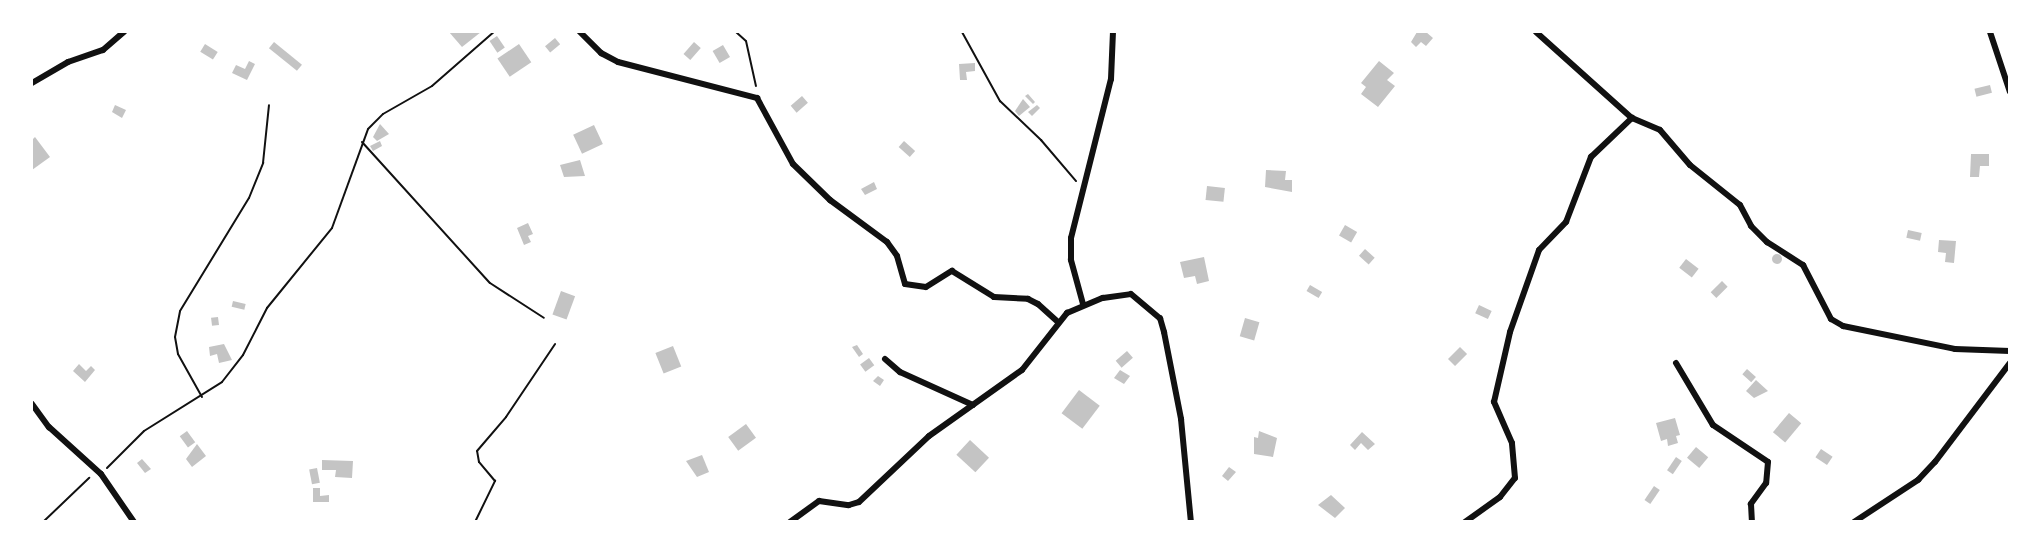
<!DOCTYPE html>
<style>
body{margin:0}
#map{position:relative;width:2041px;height:553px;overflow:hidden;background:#fff;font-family:"Roboto Condensed",sans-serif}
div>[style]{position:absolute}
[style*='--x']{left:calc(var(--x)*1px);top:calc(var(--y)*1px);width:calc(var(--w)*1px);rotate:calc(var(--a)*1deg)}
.building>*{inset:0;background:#c4c4c4;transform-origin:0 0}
.round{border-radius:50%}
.path>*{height:2px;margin:-1px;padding:0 1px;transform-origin:1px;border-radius:1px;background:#111}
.minor>*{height:6px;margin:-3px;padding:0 3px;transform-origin:3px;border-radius:3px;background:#111}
span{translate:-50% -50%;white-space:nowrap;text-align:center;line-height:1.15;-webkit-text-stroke:6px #fff;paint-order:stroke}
.frame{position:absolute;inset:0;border:33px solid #fff;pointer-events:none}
</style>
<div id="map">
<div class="building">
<i style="clip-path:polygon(449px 32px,481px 32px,462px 47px)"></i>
<i style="clip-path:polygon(1417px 32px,1426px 32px,1433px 38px,1426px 46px,1421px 42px,1416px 47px,1411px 42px)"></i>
<i style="left:497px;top:36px;width:14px;height:9px;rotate:56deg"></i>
<i style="left:555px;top:38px;width:8px;height:13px;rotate:50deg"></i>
<i style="left:274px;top:42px;width:36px;height:8px;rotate:39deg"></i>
<i style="left:694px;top:42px;width:9px;height:16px;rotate:41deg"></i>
<i style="left:205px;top:44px;width:15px;height:9px;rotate:32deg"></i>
<i style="left:519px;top:44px;width:22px;height:26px;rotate:56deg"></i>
<i style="left:723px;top:45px;width:14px;height:12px;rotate:60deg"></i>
<i style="clip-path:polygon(249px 61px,255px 64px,247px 80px,232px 73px,236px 65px,245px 69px)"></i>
<i style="clip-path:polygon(1379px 61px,1394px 73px,1387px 80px,1395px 86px,1378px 107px,1361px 94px,1366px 87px,1361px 83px)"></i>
<i style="clip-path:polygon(975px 63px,975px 71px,966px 72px,967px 80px,960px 80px,959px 64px)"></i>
<i style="left:1990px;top:85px;width:8px;height:16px;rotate:76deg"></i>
<i style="clip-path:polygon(1028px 94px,1035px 102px,1033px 104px,1025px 96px)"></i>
<i style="left:802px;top:96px;width:9px;height:15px;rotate:49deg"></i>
<i style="clip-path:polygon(1023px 99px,1030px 107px,1019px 116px,1015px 111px)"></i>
<i style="clip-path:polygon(115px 105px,126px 110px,122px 118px,112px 112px)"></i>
<i style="clip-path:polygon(1037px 105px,1040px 108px,1032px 116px,1028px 112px)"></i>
<i style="clip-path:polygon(380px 124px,389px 134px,377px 141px,373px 137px)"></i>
<i style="left:594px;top:125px;width:21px;height:23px;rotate:65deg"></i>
<i style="clip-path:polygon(35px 137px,50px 157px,32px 170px,32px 140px)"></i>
<i style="clip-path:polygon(380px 141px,382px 146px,373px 151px,370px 146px)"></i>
<i style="left:904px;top:141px;width:15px;height:8px;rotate:42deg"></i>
<i style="clip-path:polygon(1971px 154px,1989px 154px,1989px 166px,1980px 166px,1979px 177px,1970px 177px)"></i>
<i style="clip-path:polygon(580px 160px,585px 176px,564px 177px,560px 165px)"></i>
<i style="clip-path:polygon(1266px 170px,1286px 171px,1285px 180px,1292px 180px,1292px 192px,1265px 187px)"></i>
<i style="clip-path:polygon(874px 182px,877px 189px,865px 195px,861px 189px)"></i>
<i style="left:1207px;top:186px;width:18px;height:14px;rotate:6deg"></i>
<i style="clip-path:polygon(528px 223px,533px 234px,528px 236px,531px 242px,524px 245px,517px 228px)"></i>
<i style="left:1345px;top:225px;width:14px;height:12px;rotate:30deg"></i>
<i style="left:1908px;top:230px;width:14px;height:8px;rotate:12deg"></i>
<i style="clip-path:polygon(1939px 240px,1956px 241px,1954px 263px,1945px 262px,1946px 253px,1938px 252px)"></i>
<i style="left:1365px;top:249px;width:13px;height:9px;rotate:42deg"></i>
<i class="round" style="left:1772px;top:254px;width:10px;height:10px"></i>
<i style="clip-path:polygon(1204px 257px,1209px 281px,1197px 284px,1195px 276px,1184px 278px,1180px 262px)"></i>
<i style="left:1686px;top:259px;width:16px;height:11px;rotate:38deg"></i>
<i style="left:1722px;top:281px;width:8px;height:16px;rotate:45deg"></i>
<i style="left:1310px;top:285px;width:14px;height:7px;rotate:30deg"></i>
<i style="left:561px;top:291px;width:15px;height:25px;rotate:20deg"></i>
<i style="left:233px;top:301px;width:13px;height:6px;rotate:13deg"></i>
<i style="left:1479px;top:305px;width:14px;height:9px;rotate:25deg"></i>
<i style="left:218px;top:317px;width:8px;height:7px;rotate:83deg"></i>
<i style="left:1245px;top:318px;width:15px;height:19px;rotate:16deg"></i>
<i style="clip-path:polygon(224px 344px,232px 360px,219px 363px,217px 354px,210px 356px,209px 347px)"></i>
<i style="clip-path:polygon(857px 345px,863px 354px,859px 357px,852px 347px)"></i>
<i style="left:673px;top:346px;width:22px;height:19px;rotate:68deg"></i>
<i style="left:1460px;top:347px;width:10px;height:17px;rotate:45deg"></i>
<i style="left:1127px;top:351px;width:9px;height:15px;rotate:49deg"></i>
<i style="left:869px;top:358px;width:9px;height:11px;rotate:54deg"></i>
<i style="clip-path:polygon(79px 364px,86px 371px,91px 366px,95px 370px,85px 382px,73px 371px)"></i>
<i style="left:1747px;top:369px;width:12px;height:7px;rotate:42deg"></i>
<i style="clip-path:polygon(1120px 370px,1130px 376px,1124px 384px,1114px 378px)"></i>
<i style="clip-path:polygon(878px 376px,884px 380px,880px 386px,873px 381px)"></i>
<i style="clip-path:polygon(1756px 380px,1768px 391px,1754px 398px,1746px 391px)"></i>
<i style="left:1079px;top:390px;width:26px;height:29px;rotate:37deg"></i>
<i style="left:1789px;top:413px;width:16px;height:25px;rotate:40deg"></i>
<i style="clip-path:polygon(1675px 418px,1680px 435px,1676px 436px,1678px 443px,1668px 446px,1667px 439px,1661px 441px,1656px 423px)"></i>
<i style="left:746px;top:424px;width:17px;height:22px;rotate:54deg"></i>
<i style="left:187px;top:431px;width:14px;height:9px;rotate:54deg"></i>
<i style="clip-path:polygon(1259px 431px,1277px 438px,1273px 457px,1254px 454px,1254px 437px,1258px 438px)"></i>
<i style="clip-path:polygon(1362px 432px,1375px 444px,1368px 450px,1361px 443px,1355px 450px,1350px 445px)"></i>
<i style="left:970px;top:440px;width:26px;height:20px;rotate:43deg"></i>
<i style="clip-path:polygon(197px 444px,206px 456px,192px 467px,186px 459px)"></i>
<i style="left:1696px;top:447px;width:16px;height:14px;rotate:40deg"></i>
<i style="left:1821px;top:449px;width:14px;height:10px;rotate:34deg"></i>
<i style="clip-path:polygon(702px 455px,709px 472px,697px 477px,686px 461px)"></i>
<i style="left:1676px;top:457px;width:7px;height:16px;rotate:34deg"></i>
<i style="clip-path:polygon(142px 459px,151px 469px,145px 473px,137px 463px)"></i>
<i style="clip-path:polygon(322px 460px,353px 461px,352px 478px,335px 477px,336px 470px,322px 470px)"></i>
<i style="clip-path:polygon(1229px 467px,1236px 472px,1228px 481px,1222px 476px)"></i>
<i style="left:317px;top:468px;width:15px;height:8px;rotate:79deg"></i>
<i style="left:1654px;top:486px;width:7px;height:17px;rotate:34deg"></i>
<i style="clip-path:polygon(313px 488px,320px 488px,320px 496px,329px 495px,329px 502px,313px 502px)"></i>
<i style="clip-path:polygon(1331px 495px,1345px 508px,1335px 518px,1318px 505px)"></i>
</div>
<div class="path">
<i style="--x:736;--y:32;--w:13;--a:42"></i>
<i style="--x:746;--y:41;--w:46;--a:77.5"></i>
<i style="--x:962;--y:32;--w:79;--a:61.2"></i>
<i style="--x:1000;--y:101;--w:57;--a:43.6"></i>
<i style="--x:1041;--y:140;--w:54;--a:49.5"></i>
<i style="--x:362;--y:142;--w:190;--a:47.8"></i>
<i style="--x:490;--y:283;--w:64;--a:32.9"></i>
<i style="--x:202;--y:397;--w:49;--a:-119.2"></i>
<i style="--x:178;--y:354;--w:17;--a:-100"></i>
<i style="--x:175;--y:337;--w:26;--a:-79"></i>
<i style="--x:180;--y:311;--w:132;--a:-58.6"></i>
<i style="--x:249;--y:198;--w:38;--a:-68"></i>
<i style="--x:263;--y:163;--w:58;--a:-84.1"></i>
<i style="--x:107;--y:468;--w:52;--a:-45"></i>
<i style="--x:144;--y:431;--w:92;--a:-32.1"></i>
<i style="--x:222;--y:382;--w:34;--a:-52"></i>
<i style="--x:243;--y:355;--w:53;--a:-62.9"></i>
<i style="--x:267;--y:308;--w:103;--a:-50.9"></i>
<i style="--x:332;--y:228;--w:105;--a:-70"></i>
<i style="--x:368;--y:129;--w:21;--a:-45"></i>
<i style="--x:383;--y:114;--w:56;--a:-29.7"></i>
<i style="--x:432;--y:86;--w:82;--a:-41.1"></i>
<i style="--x:43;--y:522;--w:64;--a:-43.7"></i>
<i style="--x:475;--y:522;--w:46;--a:-64"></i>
<i style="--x:495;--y:481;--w:25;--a:-130"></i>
<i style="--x:479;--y:462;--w:11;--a:-100"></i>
<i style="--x:477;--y:451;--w:45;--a:-49.5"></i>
<i style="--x:506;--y:417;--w:88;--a:-56.1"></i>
</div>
<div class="minor">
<i style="--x:580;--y:32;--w:30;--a:45"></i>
<i style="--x:601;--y:53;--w:19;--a:28"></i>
<i style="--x:618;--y:62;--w:144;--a:14.5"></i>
<i style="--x:757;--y:98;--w:75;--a:61.4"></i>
<i style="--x:793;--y:164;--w:52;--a:44.2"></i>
<i style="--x:830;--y:200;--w:71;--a:36.4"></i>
<i style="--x:887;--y:242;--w:17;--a:54"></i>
<i style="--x:897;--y:256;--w:29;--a:74"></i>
<i style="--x:905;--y:284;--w:21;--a:8"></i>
<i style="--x:926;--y:287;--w:31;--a:-32"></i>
<i style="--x:952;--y:271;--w:49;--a:31.8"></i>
<i style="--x:994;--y:297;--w:34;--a:3"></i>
<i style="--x:1028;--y:299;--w:11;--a:27"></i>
<i style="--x:1038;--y:304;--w:25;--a:42"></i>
<i style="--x:1536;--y:32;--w:129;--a:41.9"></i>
<i style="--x:1632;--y:118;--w:30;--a:23"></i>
<i style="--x:1660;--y:130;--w:46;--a:49.4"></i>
<i style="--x:1690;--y:165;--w:64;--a:38.7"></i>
<i style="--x:1740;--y:205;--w:24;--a:62"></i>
<i style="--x:1751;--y:226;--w:23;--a:45"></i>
<i style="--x:1767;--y:242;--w:43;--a:32.6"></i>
<i style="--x:1803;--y:265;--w:61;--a:62.6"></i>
<i style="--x:1831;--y:319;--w:14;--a:30"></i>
<i style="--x:1843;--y:326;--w:114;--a:11.6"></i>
<i style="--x:1955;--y:349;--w:55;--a:2.1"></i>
<i style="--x:1990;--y:32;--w:63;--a:71.6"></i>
<i style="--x:32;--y:83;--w:42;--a:-30.3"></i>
<i style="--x:68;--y:62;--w:37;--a:-19"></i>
<i style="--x:103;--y:50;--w:28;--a:-41"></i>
<i style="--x:1083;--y:304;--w:46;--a:-105.3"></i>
<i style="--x:1071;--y:260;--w:22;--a:-90"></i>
<i style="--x:1071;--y:238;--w:164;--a:-75.9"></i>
<i style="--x:1111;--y:79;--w:47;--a:-87.6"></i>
<i style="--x:885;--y:359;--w:20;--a:41"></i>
<i style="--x:900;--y:372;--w:80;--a:24.3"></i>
<i style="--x:1676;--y:363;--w:72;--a:59.2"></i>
<i style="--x:1713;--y:425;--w:66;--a:33.9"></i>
<i style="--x:1768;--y:462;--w:21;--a:95"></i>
<i style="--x:1766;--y:483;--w:26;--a:126"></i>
<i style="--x:1751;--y:504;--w:18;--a:87"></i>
<i style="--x:32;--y:404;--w:29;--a:54"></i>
<i style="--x:49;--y:427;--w:70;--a:42.1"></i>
<i style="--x:101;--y:474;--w:58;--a:55.5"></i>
<i style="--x:790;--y:522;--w:36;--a:-36"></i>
<i style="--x:819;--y:501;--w:30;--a:8"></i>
<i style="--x:849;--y:505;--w:10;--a:-17"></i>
<i style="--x:859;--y:502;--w:96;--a:-43.3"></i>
<i style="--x:929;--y:436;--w:114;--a:-35.4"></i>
<i style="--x:1022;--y:370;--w:73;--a:-51.7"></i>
<i style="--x:1067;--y:313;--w:39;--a:-23"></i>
<i style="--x:1103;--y:298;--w:28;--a:-8"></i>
<i style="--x:1131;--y:294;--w:38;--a:40"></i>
<i style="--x:1160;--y:318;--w:15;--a:74"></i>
<i style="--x:1164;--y:332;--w:89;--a:78.9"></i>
<i style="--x:1181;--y:419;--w:103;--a:84.5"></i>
<i style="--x:1465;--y:522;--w:43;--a:-35.5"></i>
<i style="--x:1500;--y:497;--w:24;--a:-52"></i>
<i style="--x:1515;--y:478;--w:35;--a:-95"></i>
<i style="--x:1512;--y:443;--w:45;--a:-113.7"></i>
<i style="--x:1494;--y:402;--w:72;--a:-77.1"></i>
<i style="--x:1510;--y:332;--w:87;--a:-70.5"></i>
<i style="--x:1539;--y:250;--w:39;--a:-46"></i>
<i style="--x:1566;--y:222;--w:70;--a:-69"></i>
<i style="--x:1591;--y:157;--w:57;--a:-43.6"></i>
<i style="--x:1854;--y:522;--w:77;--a:-33.3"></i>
<i style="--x:1918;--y:480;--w:25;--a:-47"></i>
<i style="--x:1935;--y:462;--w:124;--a:-52.9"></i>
</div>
<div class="frame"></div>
</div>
